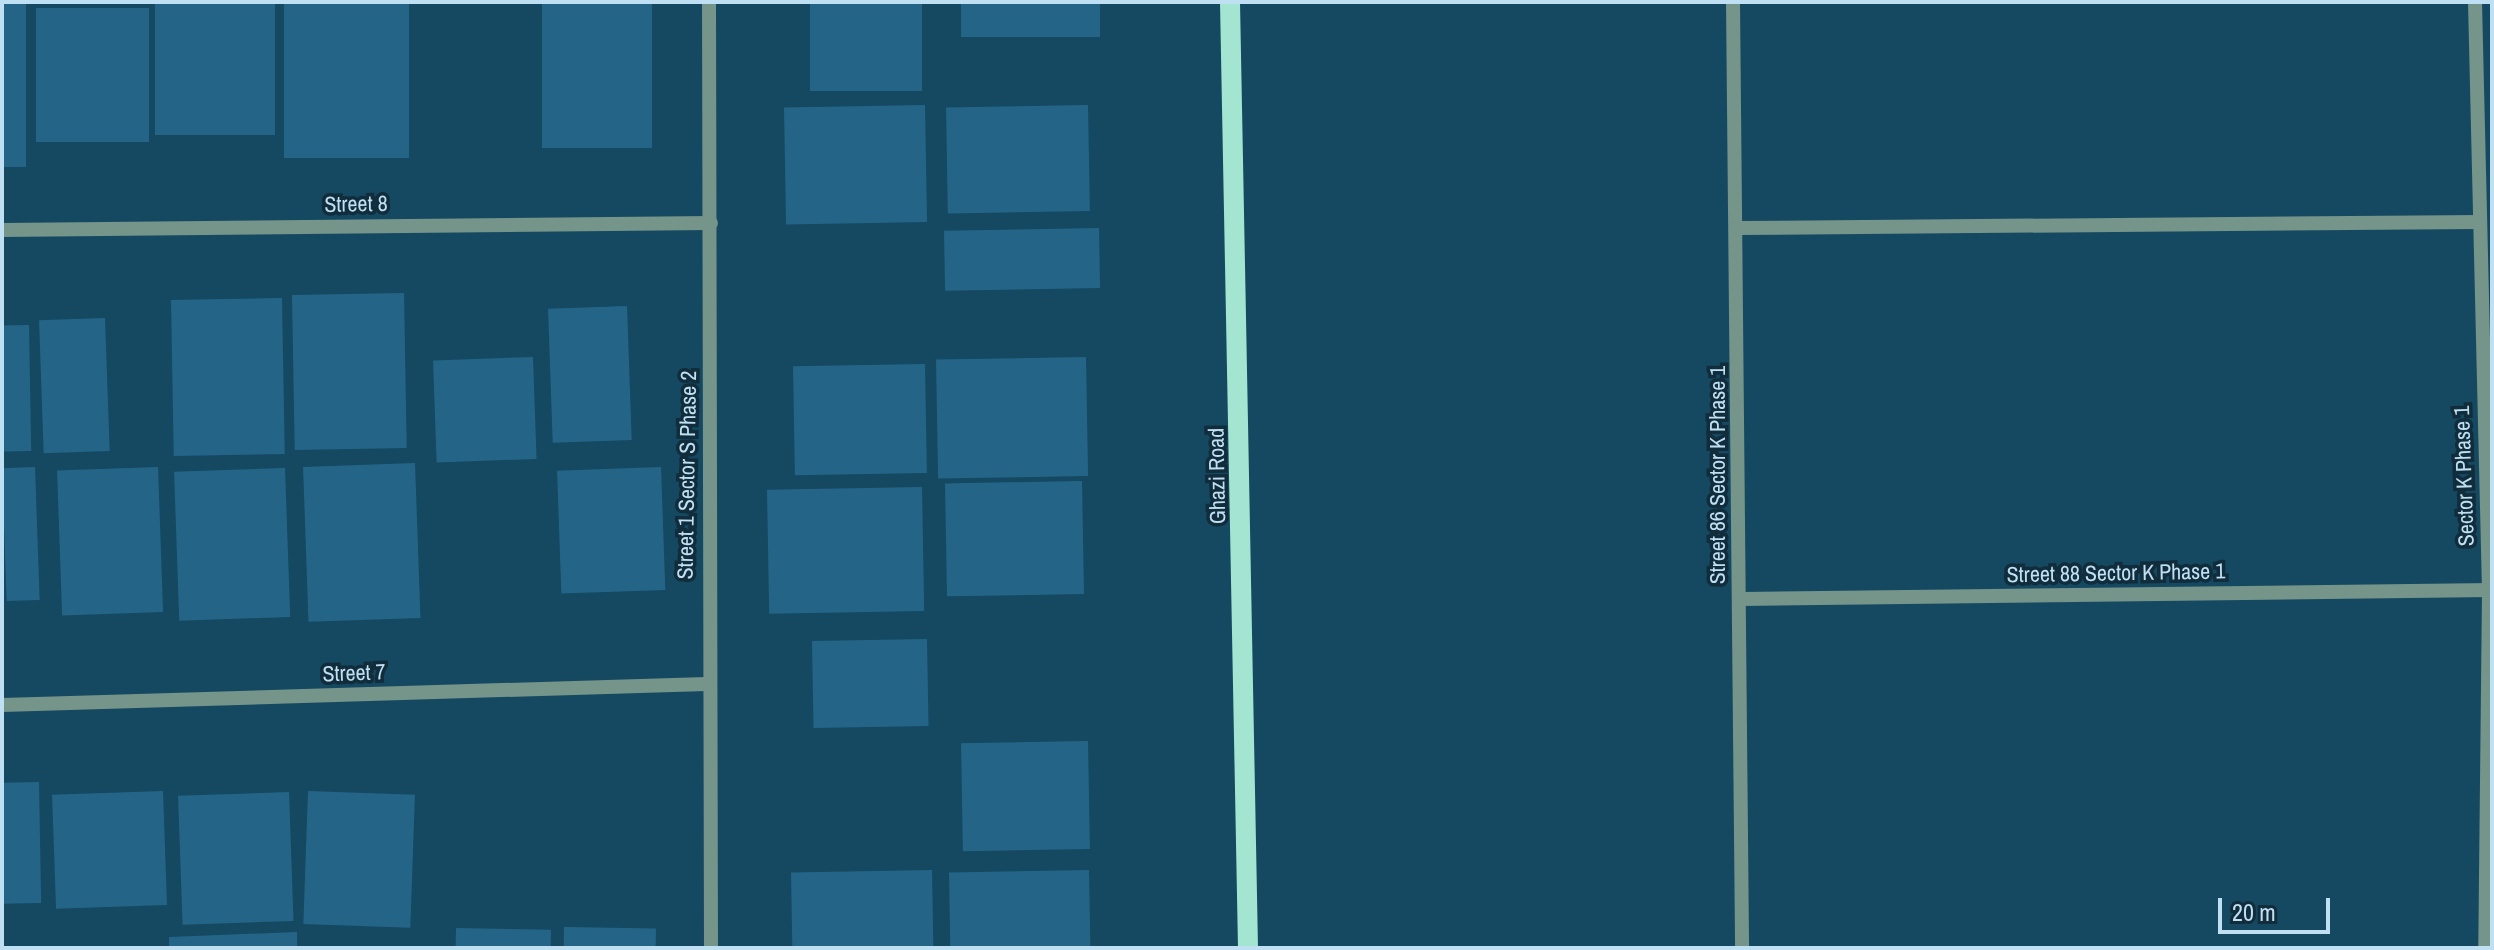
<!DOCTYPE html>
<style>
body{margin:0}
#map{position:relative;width:2494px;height:950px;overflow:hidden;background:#154861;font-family:"Archivo Narrow",sans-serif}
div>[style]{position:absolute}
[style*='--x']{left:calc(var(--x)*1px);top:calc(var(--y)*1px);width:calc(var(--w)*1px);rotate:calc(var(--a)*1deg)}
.building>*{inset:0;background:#246587;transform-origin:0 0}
.minor>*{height:14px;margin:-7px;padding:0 7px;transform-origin:7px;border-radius:7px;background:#75948a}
.major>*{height:20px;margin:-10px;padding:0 10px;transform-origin:10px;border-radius:10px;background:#a3e5d1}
span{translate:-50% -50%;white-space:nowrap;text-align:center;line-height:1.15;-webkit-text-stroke:7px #112c3a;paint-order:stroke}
.street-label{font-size:22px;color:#bfdff2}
.frame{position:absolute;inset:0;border:4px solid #bfdff2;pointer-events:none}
.scale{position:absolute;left:2218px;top:898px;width:112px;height:36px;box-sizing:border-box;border:4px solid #bfdff2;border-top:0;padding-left:10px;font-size:24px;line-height:28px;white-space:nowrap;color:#bfdff2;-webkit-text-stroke:6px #112c3a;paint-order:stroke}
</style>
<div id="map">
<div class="building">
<i style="left:155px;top:2px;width:120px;height:133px"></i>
<i style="left:409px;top:2px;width:156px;height:125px;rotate:90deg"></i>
<i style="left:542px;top:2px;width:110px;height:146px"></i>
<i style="left:810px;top:2px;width:112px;height:89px"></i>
<i style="left:961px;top:2px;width:139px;height:35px"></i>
<i style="left:2px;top:4px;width:24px;height:163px"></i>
<i style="left:149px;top:8px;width:134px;height:113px;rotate:90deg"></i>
<i style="left:925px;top:105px;width:117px;height:141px;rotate:89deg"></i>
<i style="left:1088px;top:105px;width:106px;height:142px;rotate:89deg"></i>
<i style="left:1099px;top:228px;width:60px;height:155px;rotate:89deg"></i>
<i style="left:404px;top:293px;width:155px;height:112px;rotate:89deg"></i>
<i style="left:282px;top:298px;width:156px;height:111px;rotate:89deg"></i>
<i style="left:627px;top:306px;width:134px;height:79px;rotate:88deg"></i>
<i style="left:105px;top:318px;width:133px;height:66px;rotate:88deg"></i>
<i style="left:29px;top:325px;width:126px;height:27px;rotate:89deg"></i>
<i style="left:533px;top:357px;width:102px;height:100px;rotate:88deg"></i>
<i style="left:1086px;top:357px;width:119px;height:150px;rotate:89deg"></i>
<i style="left:925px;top:364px;width:109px;height:132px;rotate:89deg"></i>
<i style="left:415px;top:463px;width:155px;height:112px;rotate:88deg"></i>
<i style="left:35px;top:467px;width:133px;height:33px;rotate:88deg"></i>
<i style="left:158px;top:467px;width:145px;height:101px;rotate:88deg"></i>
<i style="left:661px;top:467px;width:123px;height:104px;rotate:88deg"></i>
<i style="left:285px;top:468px;width:149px;height:111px;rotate:88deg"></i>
<i style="left:1082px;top:481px;width:113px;height:137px;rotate:89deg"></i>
<i style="left:922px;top:487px;width:124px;height:155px;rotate:89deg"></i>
<i style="left:927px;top:639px;width:87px;height:115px;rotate:89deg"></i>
<i style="left:1088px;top:741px;width:108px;height:127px;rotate:89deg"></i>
<i style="left:39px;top:782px;width:121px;height:37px;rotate:89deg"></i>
<i style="left:163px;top:791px;width:114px;height:111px;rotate:88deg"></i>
<i style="left:308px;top:791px;width:107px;height:133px;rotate:2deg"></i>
<i style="left:289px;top:792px;width:129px;height:111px;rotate:88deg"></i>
<i style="left:932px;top:870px;width:78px;height:141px;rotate:89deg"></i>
<i style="left:1089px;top:870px;width:78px;height:140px;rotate:89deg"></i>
<i style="left:564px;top:927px;width:92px;height:21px;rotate:1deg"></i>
<i style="left:456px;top:928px;width:95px;height:20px;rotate:1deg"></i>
<i style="clip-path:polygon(297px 932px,297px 948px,169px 948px,169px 937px)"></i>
</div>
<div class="minor">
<i style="--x:709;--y:2;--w:946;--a:89.88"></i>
<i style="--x:1733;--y:2;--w:946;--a:89.45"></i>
<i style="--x:2475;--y:2;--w:588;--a:88.64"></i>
<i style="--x:2489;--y:590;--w:358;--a:90.6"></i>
<i style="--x:1738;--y:228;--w:741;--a:-0.46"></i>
<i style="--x:2;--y:230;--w:709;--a:-0.57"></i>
<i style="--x:1741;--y:599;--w:751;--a:-0.69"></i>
<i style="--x:2;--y:705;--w:705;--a:-1.71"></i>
</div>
<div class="major">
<i style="--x:1230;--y:2;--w:946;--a:88.91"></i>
</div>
<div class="street-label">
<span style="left:356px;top:204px;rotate:-1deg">Street 8</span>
<span style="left:687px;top:475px;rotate:-89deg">Street 1 Sector S Phase 2</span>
<span style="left:1718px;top:475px;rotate:-90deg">Street 86 Sector K Phase 1</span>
<span style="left:1217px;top:476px;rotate:-91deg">Ghazi Road</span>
<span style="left:2464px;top:476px;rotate:-92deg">Sector K Phase 1</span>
<span style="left:2116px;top:573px;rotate:-1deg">Street 88 Sector K Phase 1</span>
<span style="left:354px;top:673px;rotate:-2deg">Street 7</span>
</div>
<div class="frame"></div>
<div class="scale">20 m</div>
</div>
